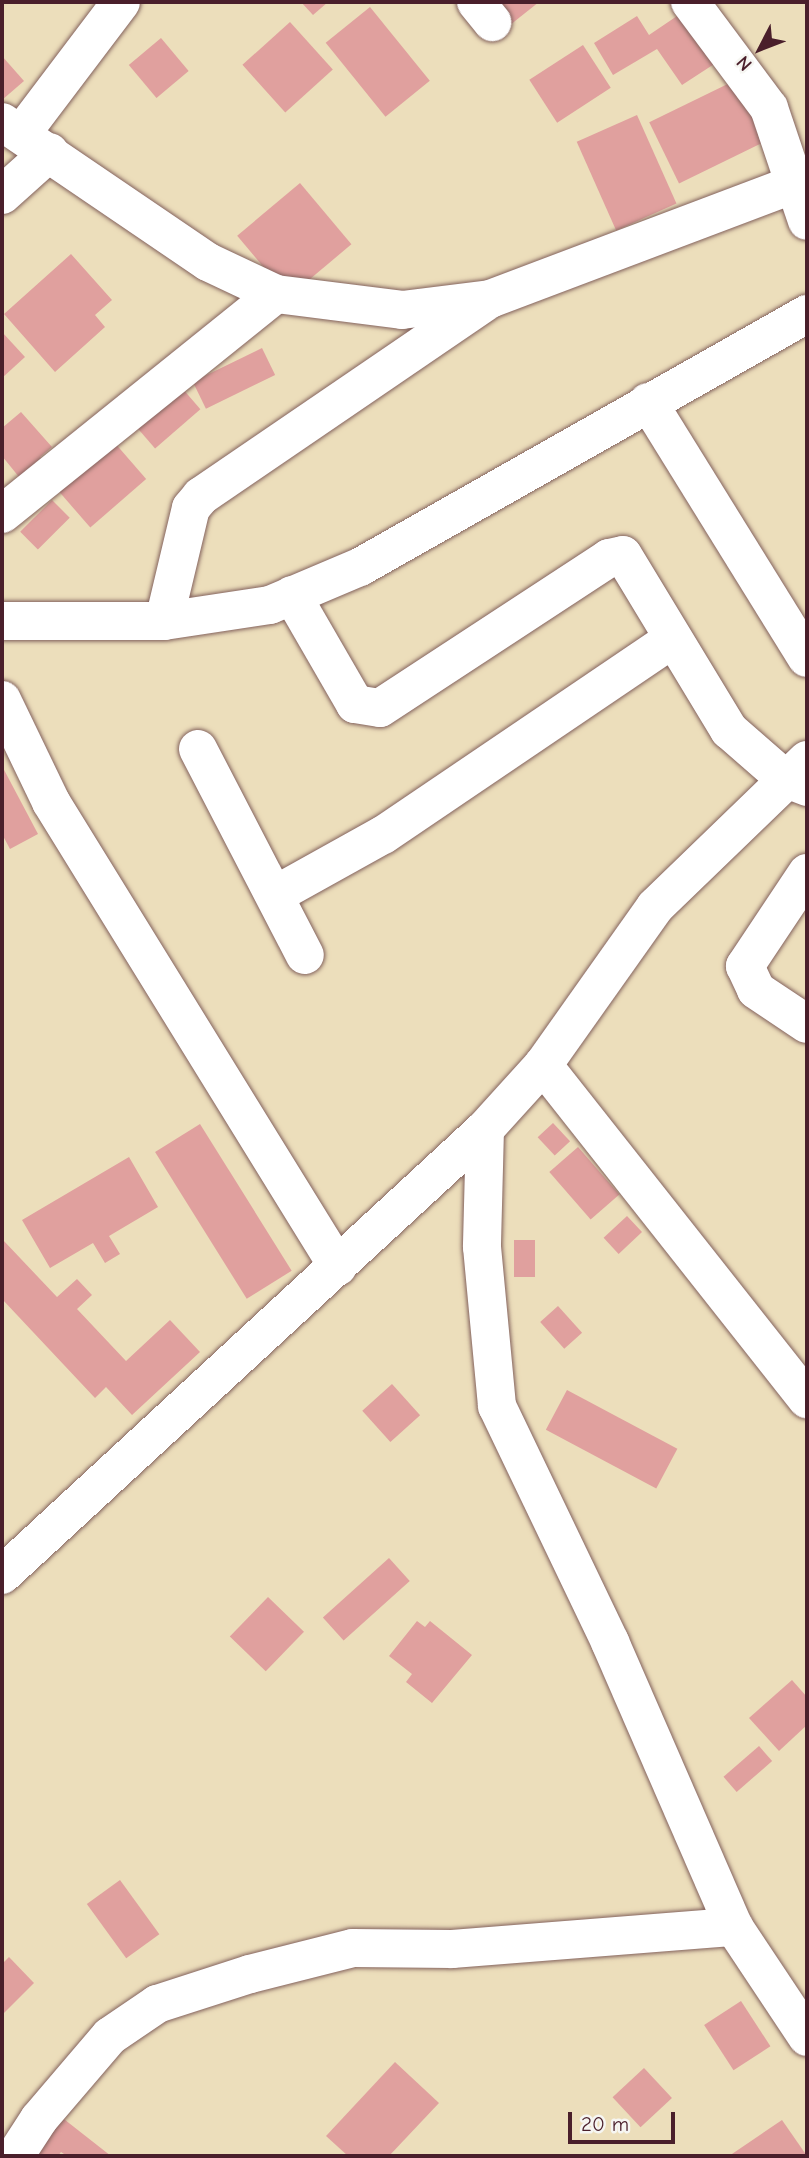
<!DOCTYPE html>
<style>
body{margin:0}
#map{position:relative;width:809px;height:2158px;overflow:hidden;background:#ecdebb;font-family:"Comic Neue",sans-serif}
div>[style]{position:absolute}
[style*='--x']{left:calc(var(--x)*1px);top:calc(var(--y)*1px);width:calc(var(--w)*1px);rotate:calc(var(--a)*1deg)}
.building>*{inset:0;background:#e0a09e;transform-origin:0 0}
.roads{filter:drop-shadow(0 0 2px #83625d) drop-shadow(0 0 2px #83625d)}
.minor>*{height:38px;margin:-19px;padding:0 19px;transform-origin:19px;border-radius:19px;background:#fff}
span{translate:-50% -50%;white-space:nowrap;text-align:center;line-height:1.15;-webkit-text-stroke:7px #f6f6f2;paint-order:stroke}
.frame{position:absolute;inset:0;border:4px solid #4a1f2b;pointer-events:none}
.north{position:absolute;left:725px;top:14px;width:70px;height:70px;-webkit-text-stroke:5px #f6f6f2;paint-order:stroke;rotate:228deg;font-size:19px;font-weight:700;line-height:28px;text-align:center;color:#4a1f2b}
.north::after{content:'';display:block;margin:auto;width:24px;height:32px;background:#4a1f2b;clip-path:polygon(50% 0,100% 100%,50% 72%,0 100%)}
.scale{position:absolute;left:568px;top:2112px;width:107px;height:32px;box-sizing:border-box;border:4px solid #4a1f2b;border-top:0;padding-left:9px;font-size:21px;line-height:24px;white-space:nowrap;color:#4a1f2b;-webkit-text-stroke:5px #f6f6f2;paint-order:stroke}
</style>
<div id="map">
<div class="building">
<i style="clip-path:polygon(301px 2px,328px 2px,313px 15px)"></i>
<i style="clip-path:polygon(492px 2px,539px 2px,510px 25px)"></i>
<i style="left:370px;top:7px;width:95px;height:57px;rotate:51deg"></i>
<i style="clip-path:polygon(680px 14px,725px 57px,682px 85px,657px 49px,613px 75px,594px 43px,637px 16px,649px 35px)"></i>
<i style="left:290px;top:22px;width:64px;height:64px;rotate:48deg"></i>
<i style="left:161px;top:38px;width:43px;height:42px;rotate:50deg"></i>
<i style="left:583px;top:45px;width:51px;height:64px;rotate:57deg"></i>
<i style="clip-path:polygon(2px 56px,24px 81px,2px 100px)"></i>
<i style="left:740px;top:78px;width:68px;height:101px;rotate:64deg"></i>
<i style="left:637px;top:115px;width:97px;height:66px;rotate:66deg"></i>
<i style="left:300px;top:183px;width:80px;height:82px;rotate:50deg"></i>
<i style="clip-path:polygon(71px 254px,112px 300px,95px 315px,105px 327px,55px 372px,4px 314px)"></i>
<i style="clip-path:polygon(2px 332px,25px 357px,2px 378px)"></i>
<i style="left:262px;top:348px;width:30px;height:77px;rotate:64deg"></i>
<i style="left:182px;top:388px;width:28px;height:60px;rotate:49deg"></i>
<i style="clip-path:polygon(21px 412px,52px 447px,40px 457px,55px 474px,32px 493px,2px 456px,2px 428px)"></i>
<i style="left:114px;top:442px;width:49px;height:74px;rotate:49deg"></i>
<i style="left:52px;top:500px;width:25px;height:45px;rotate:45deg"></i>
<i style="clip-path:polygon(2px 766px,38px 834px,10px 849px,2px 834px)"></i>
<i style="left:553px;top:1123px;width:25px;height:21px;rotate:47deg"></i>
<i style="left:200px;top:1124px;width:173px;height:53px;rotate:58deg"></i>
<i style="left:578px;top:1147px;width:63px;height:38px;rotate:49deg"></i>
<i style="clip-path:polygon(129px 1157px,158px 1207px,109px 1236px,120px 1254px,105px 1263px,93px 1243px,50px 1268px,22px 1220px)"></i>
<i style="left:627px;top:1216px;width:22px;height:32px;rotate:47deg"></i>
<i style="clip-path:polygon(3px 1240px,57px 1297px,77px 1279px,92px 1295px,77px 1309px,126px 1361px,170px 1320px,200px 1352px,132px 1415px,106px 1387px,95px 1398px,2px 1299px)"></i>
<i style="left:514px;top:1240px;width:21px;height:37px"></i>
<i style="left:558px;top:1306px;width:36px;height:24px;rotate:48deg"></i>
<i style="left:392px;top:1384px;width:42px;height:40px;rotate:48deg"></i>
<i style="left:567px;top:1390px;width:125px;height:45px;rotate:28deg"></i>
<i style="left:389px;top:1558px;width:31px;height:89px;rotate:48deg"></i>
<i style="left:268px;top:1597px;width:50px;height:55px;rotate:44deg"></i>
<i style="clip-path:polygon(417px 1621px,425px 1627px,430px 1621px,472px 1655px,432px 1703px,406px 1682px,412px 1674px,389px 1656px)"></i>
<i style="clip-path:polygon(792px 1680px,807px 1697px,807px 1725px,779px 1751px,749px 1718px)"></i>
<i style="left:759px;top:1746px;width:20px;height:47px;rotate:49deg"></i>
<i style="left:120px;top:1880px;width:67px;height:41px;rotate:54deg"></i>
<i style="clip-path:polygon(9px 1957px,34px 1983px,2px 2015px,2px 1964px)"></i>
<i style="left:741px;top:2001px;width:54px;height:44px;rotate:57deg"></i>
<i style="clip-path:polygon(395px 2062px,439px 2103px,389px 2156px,348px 2156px,326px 2136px)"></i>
<i style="left:644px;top:2068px;width:41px;height:43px;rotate:47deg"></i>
<i style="clip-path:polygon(60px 2116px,111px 2156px,67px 2156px,61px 2152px,58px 2156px,29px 2156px)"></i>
<i style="clip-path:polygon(782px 2120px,807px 2156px,729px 2156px)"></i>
</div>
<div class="roads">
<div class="minor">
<i style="--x:476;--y:2;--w:26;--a:51"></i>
<i style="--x:690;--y:2;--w:132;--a:53.3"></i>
<i style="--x:769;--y:108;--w:119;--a:71.4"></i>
<i style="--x:2;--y:122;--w:249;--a:34.2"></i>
<i style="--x:208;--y:262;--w:75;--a:25.2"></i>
<i style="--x:276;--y:294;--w:127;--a:7.2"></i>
<i style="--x:402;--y:310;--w:89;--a:-7.1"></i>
<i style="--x:490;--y:299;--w:339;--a:-20.7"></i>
<i style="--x:22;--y:133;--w:164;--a:-52.9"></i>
<i style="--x:2;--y:195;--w:64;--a:-41.9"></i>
<i style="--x:648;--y:402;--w:301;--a:58.2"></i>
<i style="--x:2;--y:514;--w:351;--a:-38.8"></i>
<i style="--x:292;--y:595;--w:126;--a:60"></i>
<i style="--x:355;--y:704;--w:25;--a:9"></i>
<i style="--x:380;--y:708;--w:274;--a:-33.2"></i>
<i style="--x:609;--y:558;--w:14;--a:-12"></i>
<i style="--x:623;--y:555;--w:205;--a:58.8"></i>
<i style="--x:729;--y:730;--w:73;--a:41.1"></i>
<i style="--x:784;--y:778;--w:25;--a:21"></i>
<i style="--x:2;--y:621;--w:162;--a:0"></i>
<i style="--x:164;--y:621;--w:107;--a:-8.6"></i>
<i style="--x:270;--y:605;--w:98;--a:-22.9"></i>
<i style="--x:360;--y:567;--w:514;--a:-29.51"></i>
<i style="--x:164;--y:621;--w:116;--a:-76.6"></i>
<i style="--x:191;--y:508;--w:16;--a:-50"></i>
<i style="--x:201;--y:496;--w:343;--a:-34.3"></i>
<i style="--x:2;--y:700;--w:113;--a:64.3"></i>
<i style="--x:51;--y:802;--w:546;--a:58.32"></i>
<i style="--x:198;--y:749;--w:232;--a:62.6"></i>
<i style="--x:807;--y:760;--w:211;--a:136"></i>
<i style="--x:655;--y:907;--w:194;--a:125.3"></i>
<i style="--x:543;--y:1065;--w:86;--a:132.2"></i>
<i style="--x:485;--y:1129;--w:118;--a:91.5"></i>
<i style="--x:482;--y:1247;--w:160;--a:84.6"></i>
<i style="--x:497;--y:1406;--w:262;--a:64.4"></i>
<i style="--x:610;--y:1642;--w:311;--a:66.5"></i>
<i style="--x:734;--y:1927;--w:132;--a:56.4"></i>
<i style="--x:807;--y:873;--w:112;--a:123.7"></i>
<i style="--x:745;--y:966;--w:26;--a:65"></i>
<i style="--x:756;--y:990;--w:61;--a:33.7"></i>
<i style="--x:275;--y:895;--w:124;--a:-29.1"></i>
<i style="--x:383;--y:835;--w:349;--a:-34.1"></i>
<i style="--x:543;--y:1065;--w:426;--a:51.7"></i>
<i style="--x:2;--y:1575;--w:657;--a:-42.72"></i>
<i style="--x:15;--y:2156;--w:44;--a:-57"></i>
<i style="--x:39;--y:2119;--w:109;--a:-49.5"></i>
<i style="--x:110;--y:2036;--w:57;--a:-34.2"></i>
<i style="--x:157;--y:2004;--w:98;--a:-17.9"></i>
<i style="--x:250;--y:1974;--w:106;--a:-14.2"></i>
<i style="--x:353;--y:1948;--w:99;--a:0.6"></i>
<i style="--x:452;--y:1949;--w:283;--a:-4.5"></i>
</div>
</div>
<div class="frame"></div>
<div class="north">N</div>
<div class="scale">20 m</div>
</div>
